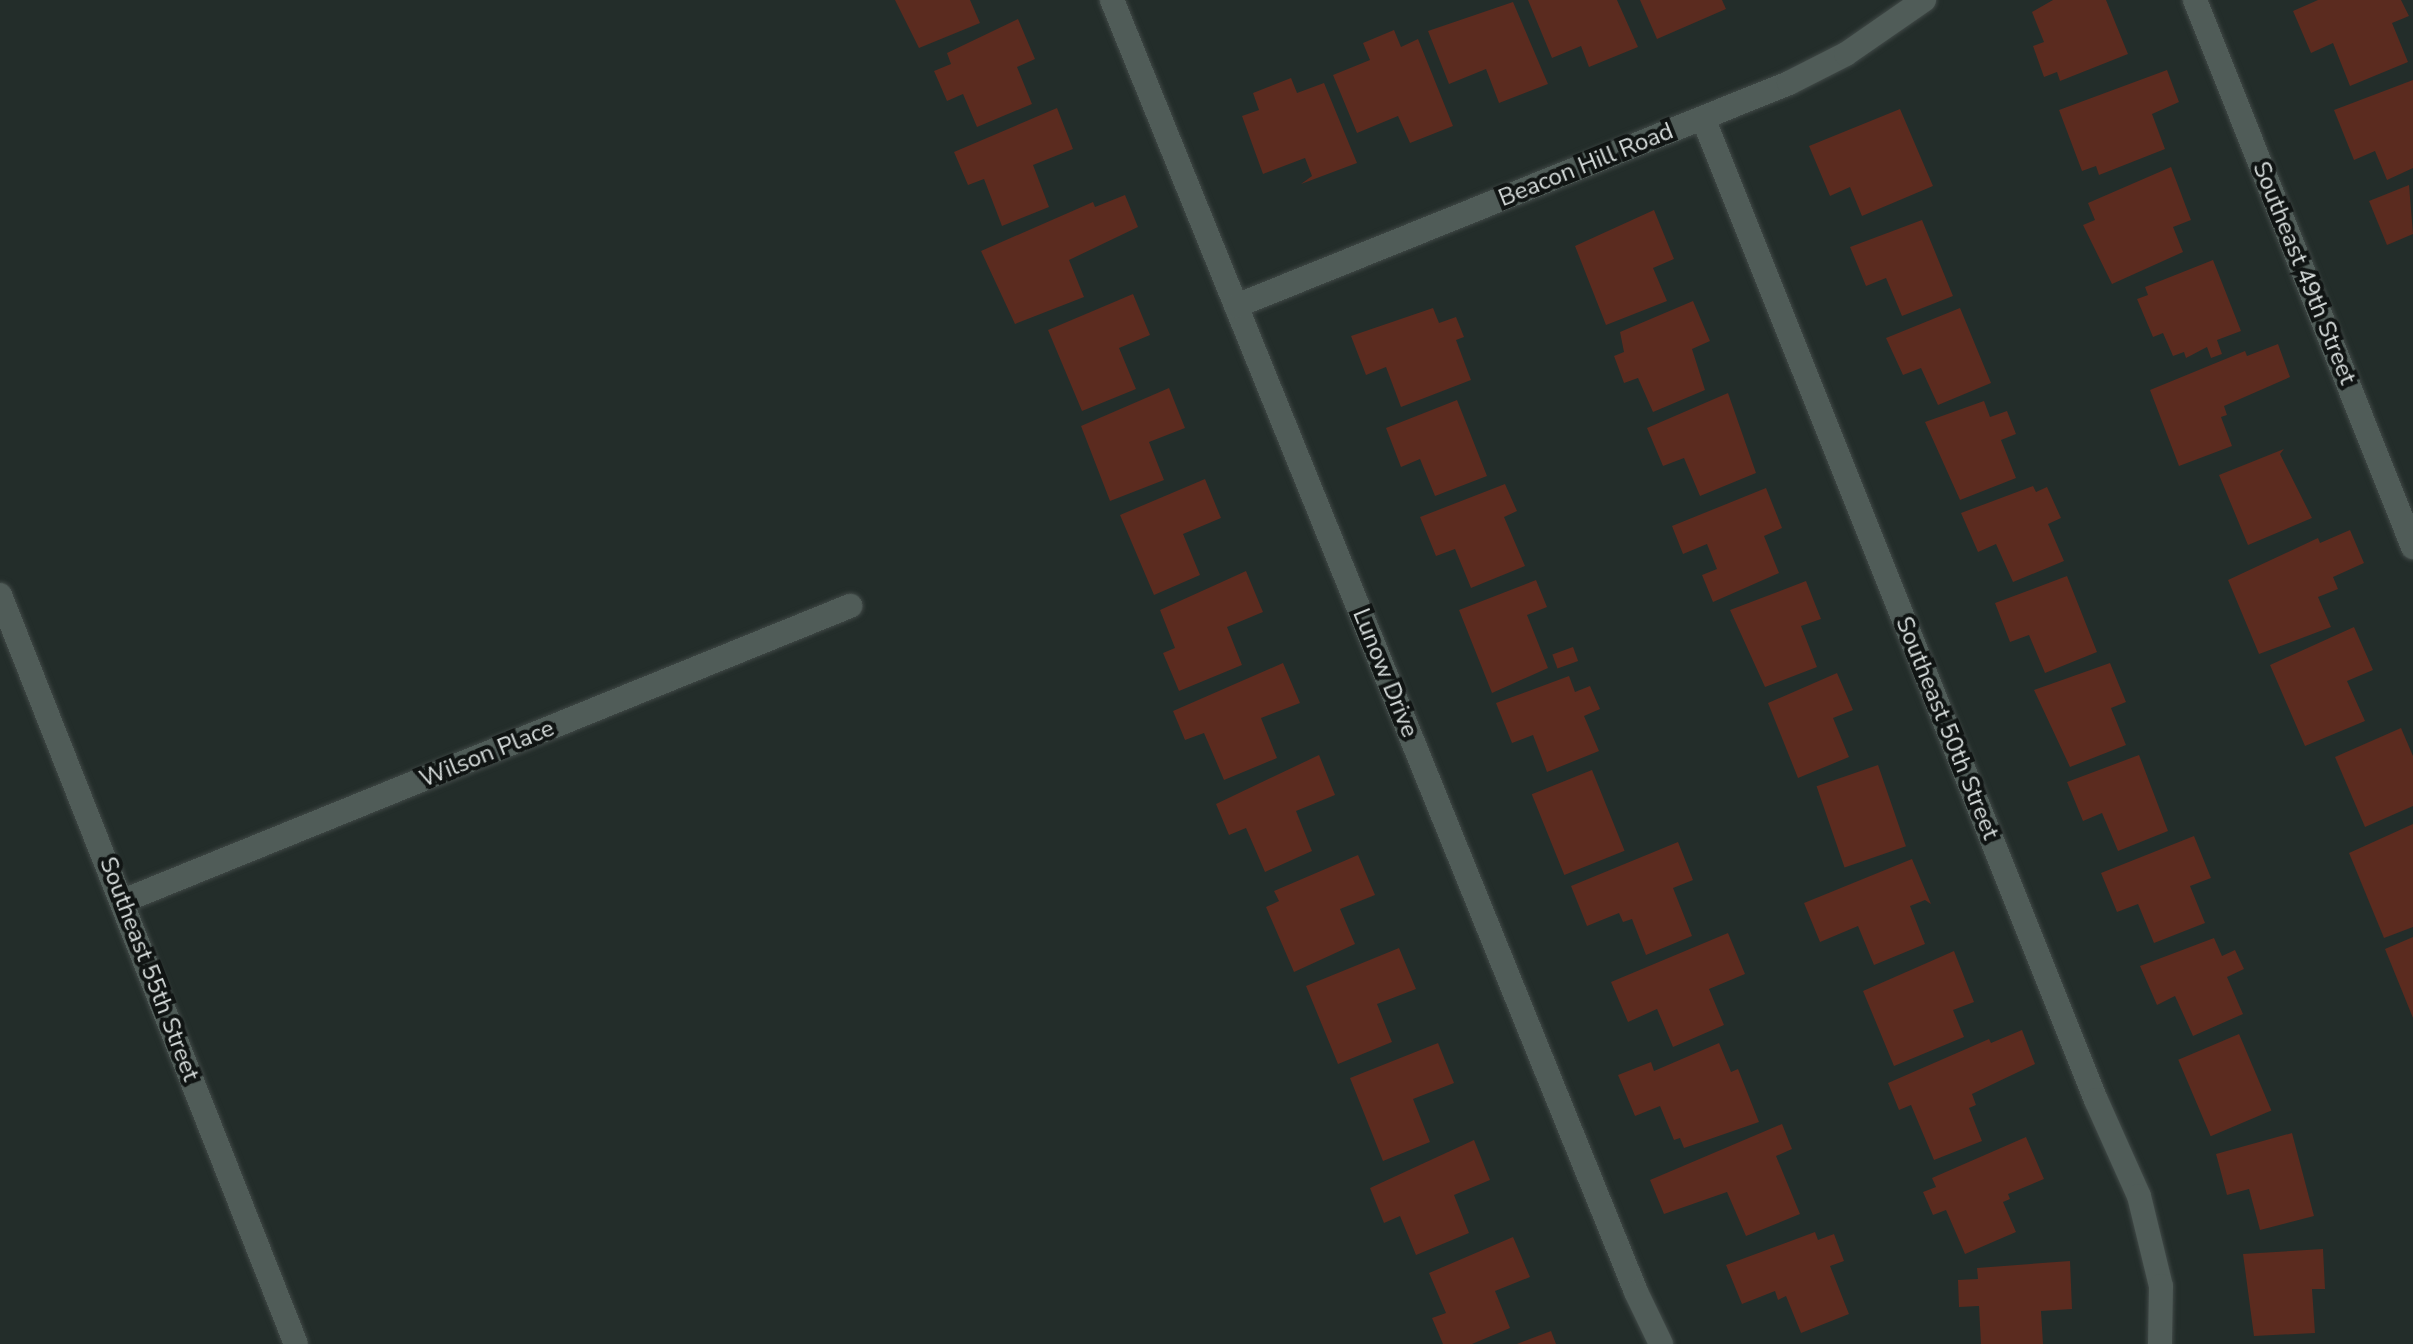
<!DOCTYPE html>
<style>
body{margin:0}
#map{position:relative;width:2413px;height:1344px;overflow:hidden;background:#232d2a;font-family:"Nunito Sans",sans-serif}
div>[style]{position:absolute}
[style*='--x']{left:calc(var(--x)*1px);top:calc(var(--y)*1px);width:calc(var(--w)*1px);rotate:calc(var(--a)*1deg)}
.building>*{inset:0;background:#5b2b1f;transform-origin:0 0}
.roads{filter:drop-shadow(0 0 2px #414947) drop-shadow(0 0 2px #414947)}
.street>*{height:24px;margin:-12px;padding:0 12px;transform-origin:12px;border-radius:12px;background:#505c58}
span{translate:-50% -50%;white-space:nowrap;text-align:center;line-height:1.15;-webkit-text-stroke:8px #101413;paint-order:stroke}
.street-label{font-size:24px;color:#d7dddc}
</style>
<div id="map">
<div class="building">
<i style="clip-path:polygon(895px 0,970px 0,980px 23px,919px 48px)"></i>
<i style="clip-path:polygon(1528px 0,1617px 0,1638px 47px,1589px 67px,1581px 46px,1552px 58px)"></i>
<i style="clip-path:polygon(1640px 0,1722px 0,1726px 9px,1657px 39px)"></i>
<i style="clip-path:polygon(2053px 0,2106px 0,2128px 54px,2060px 81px,2057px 72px,2044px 77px,2033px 46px,2044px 42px,2032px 12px)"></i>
<i style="clip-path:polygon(2318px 0,2401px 0,2409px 16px,2392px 23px,2408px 62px,2350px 86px,2333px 43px,2311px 53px,2293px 11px)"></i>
<i style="clip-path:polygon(1513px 2px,1548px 84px,1499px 103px,1486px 69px,1449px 84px,1428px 31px)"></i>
<i style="clip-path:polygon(1018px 19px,1035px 59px,1017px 67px,1032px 104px,977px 127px,963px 94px,947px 101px,934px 71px,951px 64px,947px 53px)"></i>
<i style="clip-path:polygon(1394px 30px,1401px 47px,1418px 39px,1453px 126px,1410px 143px,1398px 116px,1357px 133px,1333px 75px,1370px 60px,1363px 43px)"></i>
<i style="clip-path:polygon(2167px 70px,2179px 102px,2152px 114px,2165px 149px,2099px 175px,2096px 166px,2082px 171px,2059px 110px)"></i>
<i style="clip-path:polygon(1291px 78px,1297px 93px,1324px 83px,1357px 163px,1301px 184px,1312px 176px,1305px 158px,1263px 174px,1242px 116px,1259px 110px,1253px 93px)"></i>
<i style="clip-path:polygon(2413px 80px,2413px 168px,2387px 180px,2375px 151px,2354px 160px,2334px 110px)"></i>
<i style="clip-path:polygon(1057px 108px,1073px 149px,1033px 165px,1049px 207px,1002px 226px,984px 179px,968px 185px,954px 152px)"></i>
<i style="clip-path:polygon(1900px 109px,1933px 186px,1862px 216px,1850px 187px,1830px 196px,1809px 146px)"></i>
<i style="clip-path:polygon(2171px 167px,2191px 220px,2173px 227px,2183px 252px,2112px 284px,2083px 225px,2095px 220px,2088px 203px)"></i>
<i style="clip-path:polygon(2409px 185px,2413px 234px,2387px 245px,2369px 201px)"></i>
<i style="clip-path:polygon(1125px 195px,1138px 227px,1069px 260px,1084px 297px,1015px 324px,981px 251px,1093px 202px,1095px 207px)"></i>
<i style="clip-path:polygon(1654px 210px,1674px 259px,1653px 268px,1667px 301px,1606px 325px,1575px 246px)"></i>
<i style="clip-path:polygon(1922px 220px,1953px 296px,1902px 316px,1886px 278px,1866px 286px,1850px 247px)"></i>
<i style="clip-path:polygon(2213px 260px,2241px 331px,2217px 340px,2222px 354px,2211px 358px,2207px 347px,2186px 358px,2184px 352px,2173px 356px,2163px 333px,2153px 337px,2137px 299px,2148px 295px,2145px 287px)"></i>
<i style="clip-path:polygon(1133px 294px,1150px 335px,1119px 348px,1136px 389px,1082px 411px,1048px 330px)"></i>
<i style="clip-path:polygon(1693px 301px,1710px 341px,1692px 349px,1705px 390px,1653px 412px,1638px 378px,1624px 383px,1614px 356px,1624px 352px,1620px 332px)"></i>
<i style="clip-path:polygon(1433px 308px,1439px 323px,1456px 317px,1464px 337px,1456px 340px,1471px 380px,1401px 407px,1386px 367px,1366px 375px,1351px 336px)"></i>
<i style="clip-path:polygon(1960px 308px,1991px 383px,1938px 405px,1921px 368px,1903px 375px,1886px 338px)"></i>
<i style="clip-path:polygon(2278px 344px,2290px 377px,2224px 406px,2227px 415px,2221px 417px,2232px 446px,2179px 466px,2150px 390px,2245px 351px,2247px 356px)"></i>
<i style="clip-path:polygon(1169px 388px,1185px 428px,1149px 442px,1164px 480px,1110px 501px,1081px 426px)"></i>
<i style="clip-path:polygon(1728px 393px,1756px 473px,1700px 496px,1684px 458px,1663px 466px,1647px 428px)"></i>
<i style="clip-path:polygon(1457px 400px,1487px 476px,1435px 496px,1420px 459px,1401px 467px,1386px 428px)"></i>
<i style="clip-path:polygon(1984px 401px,1990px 417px,2007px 411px,2016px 434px,2001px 440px,2016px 478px,1960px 500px,1925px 422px)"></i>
<i style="clip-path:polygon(2284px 449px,2280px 454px,2312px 518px,2248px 545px,2219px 475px)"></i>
<i style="clip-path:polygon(1205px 479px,1221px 518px,1183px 534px,1200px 575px,1154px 595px,1120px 515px)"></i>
<i style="clip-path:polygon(1505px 484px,1517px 511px,1504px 517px,1525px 566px,1471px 588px,1455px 549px,1436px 556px,1420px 517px)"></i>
<i style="clip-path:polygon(2033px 486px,2036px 492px,2047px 487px,2061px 518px,2048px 524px,2064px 561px,2013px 582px,1996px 544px,1978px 552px,1961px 513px)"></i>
<i style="clip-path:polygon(1766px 488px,1782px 528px,1764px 536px,1779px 573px,1713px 602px,1702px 575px,1717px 569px,1707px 544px,1683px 554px,1672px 526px)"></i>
<i style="clip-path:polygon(2350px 530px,2364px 563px,2333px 577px,2338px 589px,2318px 597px,2331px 627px,2259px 654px,2228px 580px,2318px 538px,2320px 543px)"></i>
<i style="clip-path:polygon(1246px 571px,1263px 612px,1227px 627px,1242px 665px,1179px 691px,1163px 653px,1175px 648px,1160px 610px)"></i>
<i style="clip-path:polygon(2067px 576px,2097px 652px,2045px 673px,2029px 635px,2010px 642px,1995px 603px)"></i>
<i style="clip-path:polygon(1536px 580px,1547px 607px,1527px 615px,1548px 668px,1492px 693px,1459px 610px)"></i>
<i style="clip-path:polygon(1806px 581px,1821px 619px,1801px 626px,1817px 667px,1765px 687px,1730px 610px)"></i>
<i style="clip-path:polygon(2354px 627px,2373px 670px,2347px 681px,2365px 721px,2305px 746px,2270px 665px)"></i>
<i style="left:1573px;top:647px;width:15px;height:22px;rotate:70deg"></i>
<i style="clip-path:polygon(1283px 663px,1300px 703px,1261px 718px,1277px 758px,1224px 780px,1204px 733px,1185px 740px,1173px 711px)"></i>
<i style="clip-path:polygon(2110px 663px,2126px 702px,2111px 708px,2126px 745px,2070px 767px,2034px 690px)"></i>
<i style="clip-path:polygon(1837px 673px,1853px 710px,1833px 718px,1849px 757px,1798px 778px,1768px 703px)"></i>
<i style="clip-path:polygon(1569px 676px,1575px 692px,1590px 686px,1600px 709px,1584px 716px,1599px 751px,1547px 772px,1533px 735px,1512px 743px,1496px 703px)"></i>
<i style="clip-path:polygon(2401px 728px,2413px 756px,2413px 806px,2365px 827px,2335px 757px)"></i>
<i style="clip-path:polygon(1319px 755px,1335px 795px,1296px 811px,1312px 851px,1265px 872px,1246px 828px,1229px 835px,1216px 804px)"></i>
<i style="clip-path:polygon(2139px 755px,2168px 831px,2118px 851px,2102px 813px,2083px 821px,2067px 782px)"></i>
<i style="left:1878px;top:765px;width:86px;height:65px;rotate:71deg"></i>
<i style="left:1592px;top:770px;width:87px;height:65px;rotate:68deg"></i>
<i style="clip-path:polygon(2413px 824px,2413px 927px,2384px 938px,2349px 853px)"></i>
<i style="clip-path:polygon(2194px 836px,2211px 878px,2190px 886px,2205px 923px,2154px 943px,2138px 904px,2117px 912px,2101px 873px)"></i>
<i style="clip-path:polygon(1678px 842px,1693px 880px,1673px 888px,1692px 936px,1646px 955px,1632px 919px,1623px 922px,1619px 913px,1587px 926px,1571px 886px)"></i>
<i style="clip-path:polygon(1358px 855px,1375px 895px,1340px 909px,1355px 944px,1294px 972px,1266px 907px,1279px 901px,1274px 891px)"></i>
<i style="clip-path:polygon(1912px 859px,1931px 904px,1925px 900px,1910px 906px,1925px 944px,1874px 965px,1858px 926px,1820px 942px,1804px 903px)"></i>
<i style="clip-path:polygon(1728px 933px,1745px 974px,1709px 989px,1724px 1025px,1673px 1047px,1657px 1009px,1628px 1022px,1611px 982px)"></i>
<i style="clip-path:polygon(2413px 937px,2413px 1018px,2385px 949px)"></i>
<i style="clip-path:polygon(2214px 938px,2222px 956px,2235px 950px,2244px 969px,2227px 977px,2243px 1014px,2193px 1036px,2175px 996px,2157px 1005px,2140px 966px)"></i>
<i style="clip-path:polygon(1399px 948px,1416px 989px,1377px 1004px,1392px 1042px,1338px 1064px,1306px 986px)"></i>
<i style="clip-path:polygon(1954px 951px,1974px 1002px,1953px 1010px,1964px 1037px,1894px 1066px,1863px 991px)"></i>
<i style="clip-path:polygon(2022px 1030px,2035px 1064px,1972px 1094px,1976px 1105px,1969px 1108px,1982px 1141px,1934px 1160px,1911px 1105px,1899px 1110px,1888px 1083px,1989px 1039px,1991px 1043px)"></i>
<i style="left:2239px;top:1034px;width:83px;height:66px;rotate:67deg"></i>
<i style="clip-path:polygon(1438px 1043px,1454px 1083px,1413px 1099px,1430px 1142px,1383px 1161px,1350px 1078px)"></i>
<i style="clip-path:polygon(1719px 1043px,1731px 1072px,1738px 1069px,1759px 1122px,1684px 1148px,1680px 1138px,1674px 1140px,1660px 1106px,1635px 1116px,1618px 1075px,1651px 1062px,1654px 1071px)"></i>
<i style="clip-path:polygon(1782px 1124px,1792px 1149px,1776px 1156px,1800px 1214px,1746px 1236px,1727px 1192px,1664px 1214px,1650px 1180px)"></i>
<i style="clip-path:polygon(2292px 1133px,2314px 1216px,2260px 1230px,2249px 1189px,2227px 1195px,2216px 1154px)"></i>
<i style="clip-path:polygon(2026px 1137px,2044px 1179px,2008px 1194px,2010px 1199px,2003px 1202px,2016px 1232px,1965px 1254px,1946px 1210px,1933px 1215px,1923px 1192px,1936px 1187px,1932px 1178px)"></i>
<i style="clip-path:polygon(1474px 1140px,1490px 1180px,1454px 1195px,1469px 1233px,1416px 1255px,1400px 1216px,1384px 1223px,1370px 1188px)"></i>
<i style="clip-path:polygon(1815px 1232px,1818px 1240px,1834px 1234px,1844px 1261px,1830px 1266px,1849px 1314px,1801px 1333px,1786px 1296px,1778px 1300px,1775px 1291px,1742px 1304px,1726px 1265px)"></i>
<i style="clip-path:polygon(1513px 1237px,1530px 1277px,1495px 1291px,1510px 1328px,1472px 1344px,1443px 1344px,1432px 1318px,1446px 1313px,1429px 1273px)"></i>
<i style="clip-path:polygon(2323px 1249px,2325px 1289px,2312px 1289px,2315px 1333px,2254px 1336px,2243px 1254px)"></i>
<i style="clip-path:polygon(2070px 1261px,2072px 1309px,2041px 1311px,2043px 1344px,1981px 1344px,1979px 1306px,1959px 1307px,1958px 1280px,1978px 1279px,1977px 1268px)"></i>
<i style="clip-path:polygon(1551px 1331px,1556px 1344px,1517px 1344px)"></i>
</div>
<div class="roads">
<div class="street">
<i style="--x:1112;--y:0;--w:1394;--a:67.92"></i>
<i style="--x:1636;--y:1292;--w:58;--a:64.3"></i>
<i style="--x:2195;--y:0;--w:589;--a:68.27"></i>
<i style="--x:1703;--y:118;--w:1058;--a:68.19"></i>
<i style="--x:2096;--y:1100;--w:105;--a:65.9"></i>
<i style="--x:2139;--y:1196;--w:93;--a:76.3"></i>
<i style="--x:2161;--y:1286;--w:58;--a:91"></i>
<i style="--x:1236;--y:306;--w:596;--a:-21.96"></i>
<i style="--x:1789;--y:83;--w:64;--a:-27"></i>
<i style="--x:1846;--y:54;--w:95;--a:-34.7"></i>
<i style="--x:0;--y:595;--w:805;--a:68.44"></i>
<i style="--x:123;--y:901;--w:785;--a:-22.09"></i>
</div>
</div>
<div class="street-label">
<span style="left:1586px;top:165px;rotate:-22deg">Beacon Hill Road</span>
<span style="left:2304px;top:273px;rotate:68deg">Southeast 49th Street</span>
<span style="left:1385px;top:673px;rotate:68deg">Lunow Drive</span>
<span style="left:1947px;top:728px;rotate:68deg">Southeast 50th Street</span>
<span style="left:487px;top:754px;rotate:-22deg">Wilson Place</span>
<span style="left:149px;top:969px;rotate:69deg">Southeast 55th Street</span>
</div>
</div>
